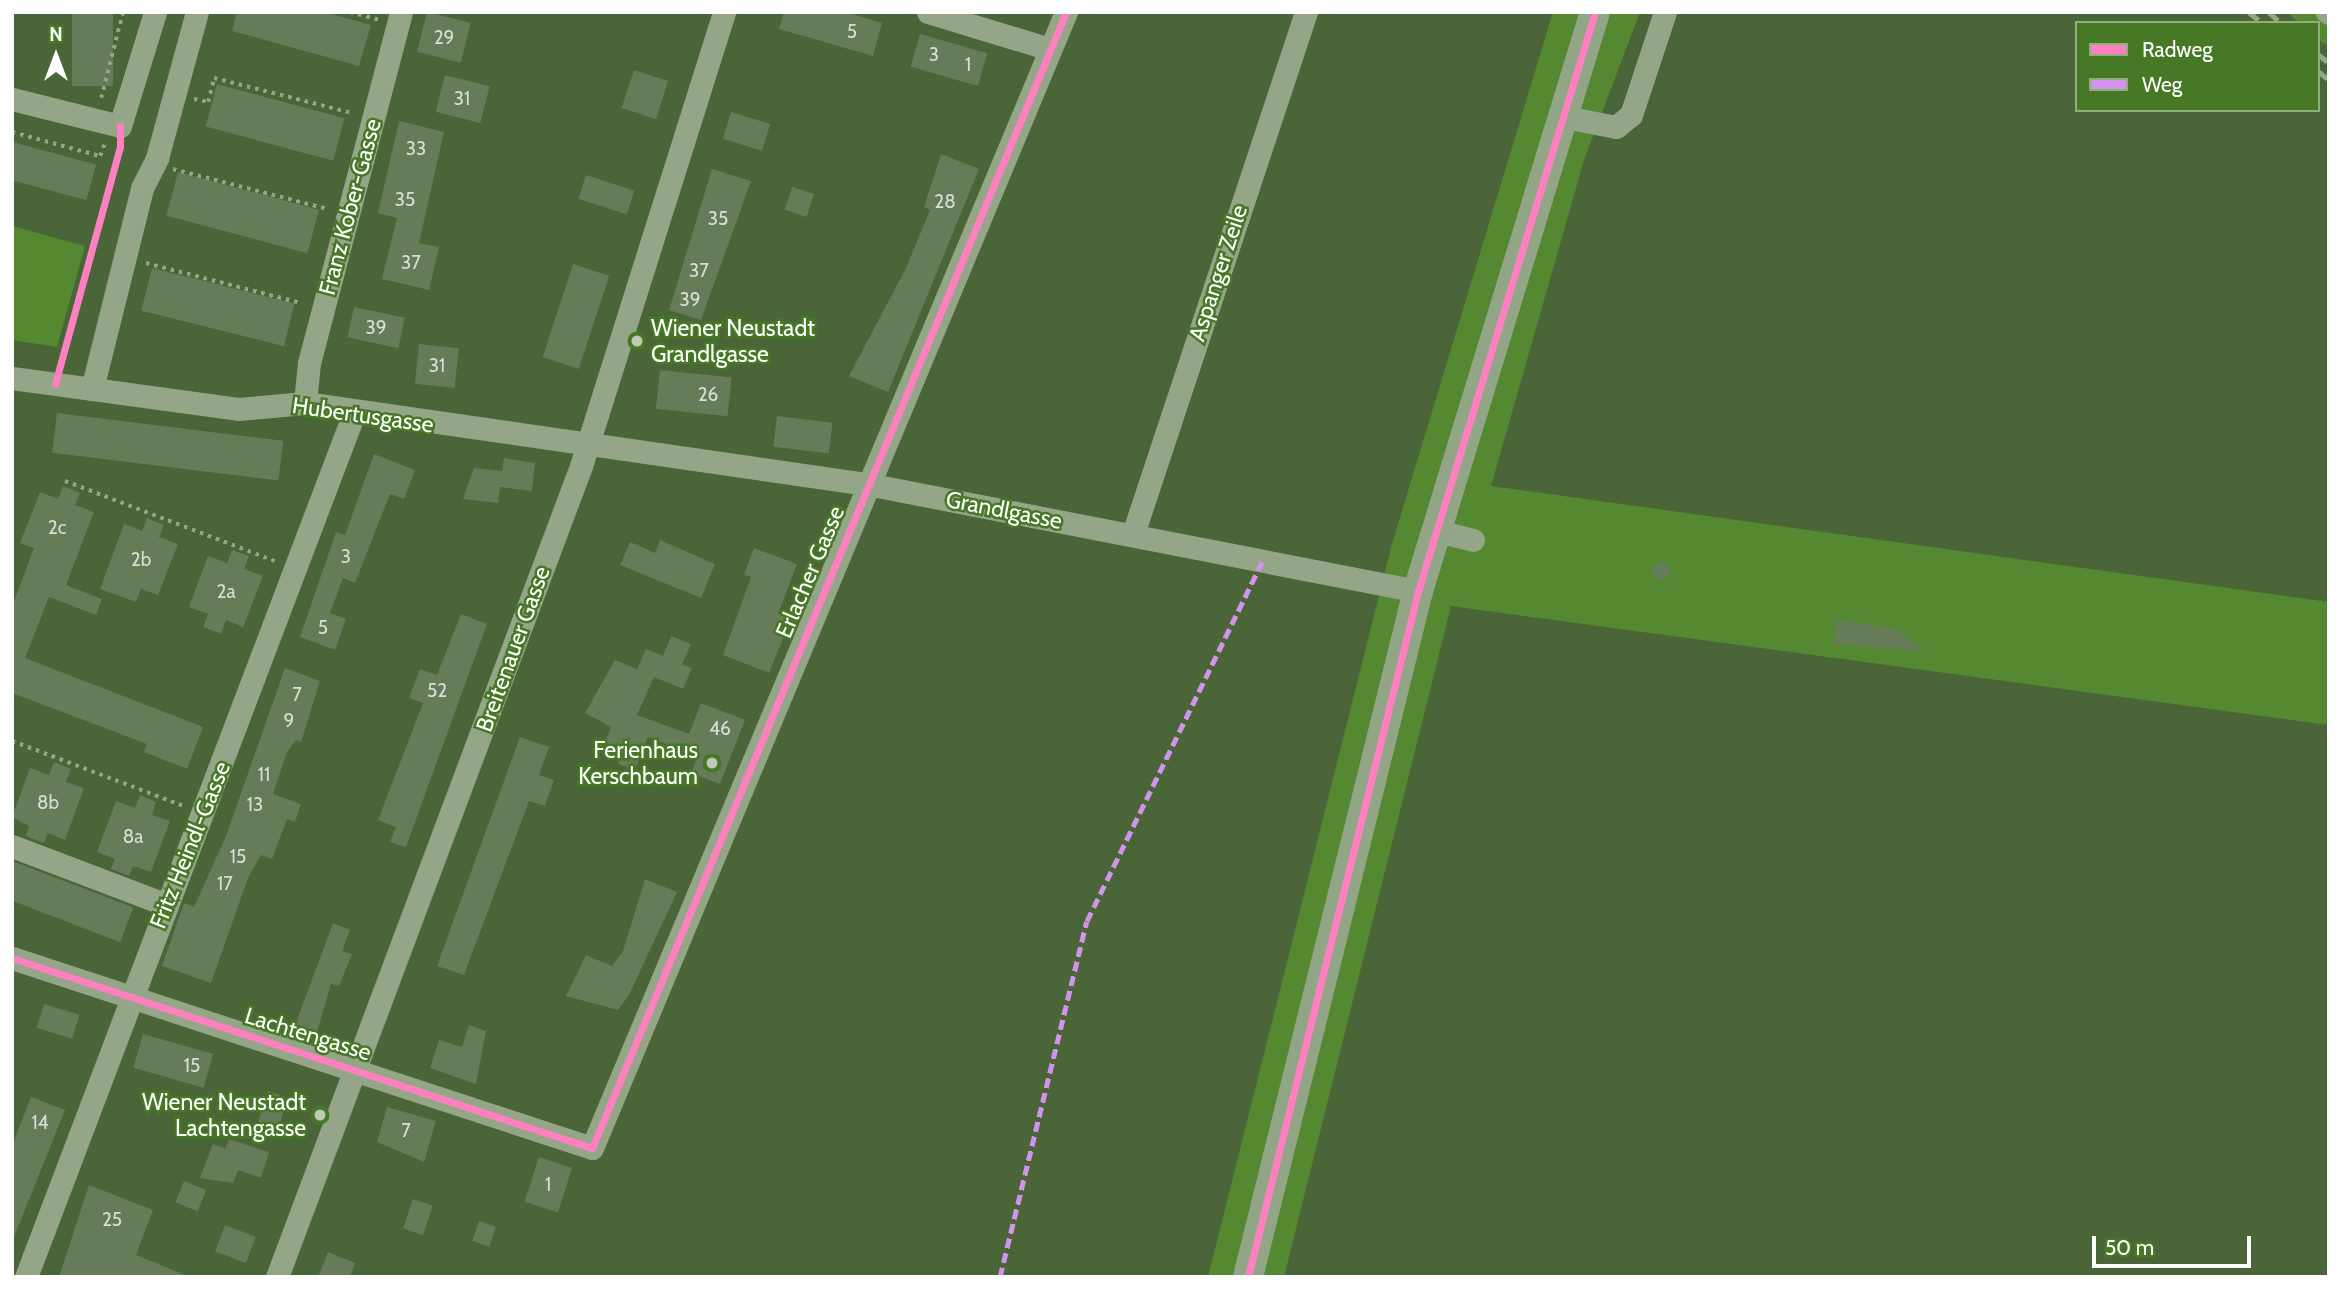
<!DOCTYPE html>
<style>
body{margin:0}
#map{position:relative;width:2341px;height:1289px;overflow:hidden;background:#4a6538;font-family:Cabin,sans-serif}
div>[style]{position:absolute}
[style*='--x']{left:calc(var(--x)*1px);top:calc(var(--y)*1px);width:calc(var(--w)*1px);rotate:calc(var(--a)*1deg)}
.green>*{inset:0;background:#558931}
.building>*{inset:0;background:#667b58;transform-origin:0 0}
.round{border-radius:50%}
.path>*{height:3.5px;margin-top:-1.75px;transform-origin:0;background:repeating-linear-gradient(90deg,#95a688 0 3.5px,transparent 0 8.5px)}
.minor>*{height:23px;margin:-11.5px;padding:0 11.5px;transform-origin:11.5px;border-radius:11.5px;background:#95a688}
.major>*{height:30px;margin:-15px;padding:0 15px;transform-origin:15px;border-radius:15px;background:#92a587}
.rail>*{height:5px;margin-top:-2.5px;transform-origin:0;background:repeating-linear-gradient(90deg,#96a68a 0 12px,transparent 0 17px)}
.quiet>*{height:5px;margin-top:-2.5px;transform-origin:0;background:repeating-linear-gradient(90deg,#d193ec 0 10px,transparent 0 15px)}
.cycleway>*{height:7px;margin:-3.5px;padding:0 3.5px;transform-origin:3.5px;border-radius:3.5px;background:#ff80c0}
.dots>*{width:19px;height:19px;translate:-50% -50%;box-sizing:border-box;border:4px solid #467825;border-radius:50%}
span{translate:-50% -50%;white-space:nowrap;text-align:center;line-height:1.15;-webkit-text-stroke:5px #467825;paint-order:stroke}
.number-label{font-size:19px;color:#d9ded5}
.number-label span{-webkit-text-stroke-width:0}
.street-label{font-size:23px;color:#fff}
.poi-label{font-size:23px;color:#fff}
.left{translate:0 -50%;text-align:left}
.right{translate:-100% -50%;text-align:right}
.frame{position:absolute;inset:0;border:14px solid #fff;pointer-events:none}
.legend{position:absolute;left:2075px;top:21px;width:245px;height:91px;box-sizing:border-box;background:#467825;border:2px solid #90ae7c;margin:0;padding:9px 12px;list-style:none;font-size:21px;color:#fff}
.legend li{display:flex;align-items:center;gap:14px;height:35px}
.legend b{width:35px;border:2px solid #90ae7c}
.north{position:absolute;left:21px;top:21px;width:70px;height:70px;-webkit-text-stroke:5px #467825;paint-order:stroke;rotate:0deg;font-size:19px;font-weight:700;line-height:28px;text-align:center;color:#fff}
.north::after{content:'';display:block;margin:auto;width:24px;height:32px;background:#fff;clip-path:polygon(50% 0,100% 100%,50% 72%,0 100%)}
.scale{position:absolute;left:2092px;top:1236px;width:159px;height:32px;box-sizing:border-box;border:4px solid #fff;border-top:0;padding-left:9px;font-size:21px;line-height:24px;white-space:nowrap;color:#fff;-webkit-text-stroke:5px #467825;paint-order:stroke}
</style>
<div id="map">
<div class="green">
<i style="clip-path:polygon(1553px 12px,1640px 12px,1584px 160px,1491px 486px,2329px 602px,2329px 725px,1451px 606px,1284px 1277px,1208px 1277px,1392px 544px)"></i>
<i style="clip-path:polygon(2287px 12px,2327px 12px,2329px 47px,2318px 39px,2318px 23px,2299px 23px)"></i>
<i style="clip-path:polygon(12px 226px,85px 246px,57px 347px,12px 340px)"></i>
</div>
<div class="building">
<i style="left:72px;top:12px;width:41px;height:74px"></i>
<i style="clip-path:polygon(237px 12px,324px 12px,371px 25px,359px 66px,232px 31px)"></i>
<i style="left:427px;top:12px;width:45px;height:41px;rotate:14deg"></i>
<i style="clip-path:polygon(784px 12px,845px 12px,882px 23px,873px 56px,779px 29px)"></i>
<i style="left:920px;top:34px;width:70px;height:34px;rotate:16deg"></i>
<i style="left:634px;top:70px;width:36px;height:40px;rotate:18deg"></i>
<i style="left:445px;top:75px;width:46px;height:38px;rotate:14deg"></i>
<i style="left:217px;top:84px;width:132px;height:44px;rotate:15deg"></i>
<i style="left:731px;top:112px;width:41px;height:28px;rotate:17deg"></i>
<i style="clip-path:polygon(399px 121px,444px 132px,419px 243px,439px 247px,429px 290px,382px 279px,397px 218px,378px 213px)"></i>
<i style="left:12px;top:142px;width:87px;height:37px;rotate:15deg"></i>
<i style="clip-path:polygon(941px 154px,979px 169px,888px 392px,849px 376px,906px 268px,930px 210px,924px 207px)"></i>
<i style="clip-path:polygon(712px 169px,751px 181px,701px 320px,669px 310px)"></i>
<i style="left:178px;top:172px;width:146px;height:45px;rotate:15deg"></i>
<i style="left:586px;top:175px;width:51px;height:25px;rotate:18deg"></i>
<i style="left:792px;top:187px;width:23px;height:24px;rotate:18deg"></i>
<i style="left:573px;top:264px;width:38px;height:98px;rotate:18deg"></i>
<i style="left:152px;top:268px;width:147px;height:44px;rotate:14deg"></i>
<i style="left:354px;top:307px;width:52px;height:31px;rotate:12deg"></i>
<i style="left:419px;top:344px;width:40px;height:40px;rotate:6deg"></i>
<i style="left:660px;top:370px;width:72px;height:39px;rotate:6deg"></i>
<i style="left:57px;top:413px;width:228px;height:40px;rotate:7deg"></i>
<i style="left:777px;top:416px;width:56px;height:31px;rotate:7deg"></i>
<i style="clip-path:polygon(374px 454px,415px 470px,404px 499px,390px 494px,355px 583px,343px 578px,330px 613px,346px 619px,335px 650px,300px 637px,336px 532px,345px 535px)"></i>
<i style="clip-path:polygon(504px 458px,535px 463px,532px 491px,500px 487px,498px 503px,463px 499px,474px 468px,502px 471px)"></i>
<i style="clip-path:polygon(63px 486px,80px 493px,75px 505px,94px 512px,66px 585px,102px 599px,96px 615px,49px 597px,25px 658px,203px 727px,187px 769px,144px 752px,147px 744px,12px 693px,12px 607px,34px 548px,20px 543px,40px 492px,58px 499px)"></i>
<i style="clip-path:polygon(147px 518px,164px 525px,159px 537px,178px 544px,158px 595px,141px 589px,136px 602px,100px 589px,124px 524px,142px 531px)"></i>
<i style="clip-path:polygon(660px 540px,715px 564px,701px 598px,620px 565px,630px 542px,655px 553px)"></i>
<i style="clip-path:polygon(754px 548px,797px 564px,778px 614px,791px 619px,769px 673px,723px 655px,751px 577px,744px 575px)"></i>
<i style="clip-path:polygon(232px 550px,249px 556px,244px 569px,263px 576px,243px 627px,226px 620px,221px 634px,203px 627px,208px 614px,189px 607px,208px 556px,227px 563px)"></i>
<i class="round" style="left:1652px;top:562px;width:18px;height:18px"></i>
<i style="clip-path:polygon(461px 614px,487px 624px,406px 847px,390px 842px,396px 827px,378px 820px,423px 703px,409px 698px,420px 669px,437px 675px)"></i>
<i style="clip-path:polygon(1837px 620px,1896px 629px,1923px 651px,1834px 644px)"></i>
<i style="clip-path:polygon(671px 636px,691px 644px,682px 664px,692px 668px,683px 689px,654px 677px,637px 715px,689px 734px,701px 703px,745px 720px,720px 784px,691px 773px,698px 756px,648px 737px,635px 770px,618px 764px,622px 754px,603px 747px,611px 727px,585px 713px,615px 660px,637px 669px,646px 649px,663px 656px)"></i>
<i style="clip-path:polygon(285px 668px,320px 681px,301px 742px,296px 740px,287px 752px,273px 794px,301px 804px,295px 822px,287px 819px,272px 859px,261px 855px,248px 878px,211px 983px,162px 966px,184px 903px,194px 907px,226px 836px)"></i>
<i style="clip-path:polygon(520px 737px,549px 747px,539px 775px,554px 780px,545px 806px,529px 801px,464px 975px,437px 966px)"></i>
<i style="clip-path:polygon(54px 762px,71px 769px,66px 782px,84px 788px,65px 840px,48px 833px,44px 843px,26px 836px,29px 826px,12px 817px,30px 768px,49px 775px)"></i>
<i style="clip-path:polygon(140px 795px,156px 802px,152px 815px,170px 821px,151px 872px,133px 866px,129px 876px,111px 869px,115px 859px,97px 852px,116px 801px,135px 808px)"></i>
<i style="left:12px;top:861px;width:130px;height:37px;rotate:21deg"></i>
<i style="clip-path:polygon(645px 879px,677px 892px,629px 995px,618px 1010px,566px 996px,586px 955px,612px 966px,623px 951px)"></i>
<i style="clip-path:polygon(333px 923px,350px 930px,342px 951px,352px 954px,339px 986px,331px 984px,316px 1035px,294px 1028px)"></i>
<i style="left:44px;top:1004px;width:37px;height:25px;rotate:17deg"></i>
<i style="clip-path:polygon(469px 1025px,486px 1031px,476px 1084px,430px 1068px,439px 1040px,462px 1047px)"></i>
<i style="left:143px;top:1034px;width:73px;height:35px;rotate:16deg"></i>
<i style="clip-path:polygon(268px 1091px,288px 1098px,280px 1123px,255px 1131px)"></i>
<i style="clip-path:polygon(31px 1097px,65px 1110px,14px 1237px,12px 1146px)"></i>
<i style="clip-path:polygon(387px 1107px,436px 1121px,424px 1162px,377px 1142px)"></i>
<i style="clip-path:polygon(229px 1139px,269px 1152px,261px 1178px,238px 1170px,233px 1183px,200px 1178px,213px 1144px,225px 1149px)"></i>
<i style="left:539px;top:1157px;width:35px;height:47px;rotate:18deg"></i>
<i style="left:184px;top:1181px;width:24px;height:23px;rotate:22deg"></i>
<i style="clip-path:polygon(89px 1185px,153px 1210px,136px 1255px,190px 1277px,59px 1277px)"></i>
<i style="left:413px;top:1199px;width:21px;height:31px;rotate:19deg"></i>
<i style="left:479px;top:1221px;width:18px;height:21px;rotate:19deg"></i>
<i style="left:225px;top:1225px;width:33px;height:28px;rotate:21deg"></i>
<i style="clip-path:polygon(328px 1252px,355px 1263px,350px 1277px,318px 1277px)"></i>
</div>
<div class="path">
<i style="--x:350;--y:12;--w:30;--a:15"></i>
<i style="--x:101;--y:98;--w:89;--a:-75.7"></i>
<i style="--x:194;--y:99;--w:14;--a:12"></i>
<i style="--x:208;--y:102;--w:25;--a:-76"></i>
<i style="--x:214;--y:78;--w:142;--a:14.2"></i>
<i style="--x:12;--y:132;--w:91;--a:15.3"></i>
<i style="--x:100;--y:156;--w:12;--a:-70"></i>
<i style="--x:173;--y:169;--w:160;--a:14.5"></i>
<i style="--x:146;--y:263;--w:160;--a:14.5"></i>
<i style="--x:65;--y:481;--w:225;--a:20.9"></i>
<i style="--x:12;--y:741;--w:184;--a:20.7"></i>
</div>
<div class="minor">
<i style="--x:928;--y:12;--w:127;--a:16.9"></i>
<i style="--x:2327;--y:12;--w:2;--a:27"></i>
<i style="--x:12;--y:99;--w:111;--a:14"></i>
<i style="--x:120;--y:126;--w:119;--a:-72.9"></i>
<i style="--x:1560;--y:116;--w:57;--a:11.1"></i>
<i style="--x:1616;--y:127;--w:19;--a:-39"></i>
<i style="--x:1631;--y:115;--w:108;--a:-71.7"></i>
<i style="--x:12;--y:378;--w:228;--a:7.8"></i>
<i style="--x:238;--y:409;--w:67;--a:-5.1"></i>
<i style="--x:305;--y:403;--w:568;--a:8.2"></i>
<i style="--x:867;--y:484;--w:561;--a:10.99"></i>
<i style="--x:92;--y:389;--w:207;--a:-76"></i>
<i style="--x:142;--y:188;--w:34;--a:-63"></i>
<i style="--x:157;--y:158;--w:151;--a:-74.7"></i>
<i style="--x:305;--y:403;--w:40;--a:-84.3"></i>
<i style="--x:309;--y:363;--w:363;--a:-75.3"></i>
<i style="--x:1437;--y:531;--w:37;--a:14"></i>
<i style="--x:1133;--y:534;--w:550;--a:-71.66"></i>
<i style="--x:12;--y:846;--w:166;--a:20.8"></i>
<i style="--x:12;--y:958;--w:610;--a:18.14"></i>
<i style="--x:592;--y:1148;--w:1231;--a:-67.35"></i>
<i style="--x:26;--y:1277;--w:924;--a:-69.21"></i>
<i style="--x:277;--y:1277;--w:866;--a:-69.45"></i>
<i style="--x:581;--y:466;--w:476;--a:-72.5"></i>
</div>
<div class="major">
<i style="--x:1248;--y:1277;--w:707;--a:-76.08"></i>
<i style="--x:1418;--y:591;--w:605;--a:-73"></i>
</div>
<div class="rail">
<i style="--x:2249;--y:12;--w:17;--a:40"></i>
<i style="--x:2269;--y:12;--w:16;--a:43"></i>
<i style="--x:2318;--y:54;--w:14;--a:39"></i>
<i style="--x:2318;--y:71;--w:14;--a:39"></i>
</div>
<div class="quiet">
<i style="--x:1000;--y:1277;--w:366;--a:-76.3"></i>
<i style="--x:1087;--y:921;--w:402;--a:-64"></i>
</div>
<div class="cycleway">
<i style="--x:55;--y:384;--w:246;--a:-74.7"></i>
<i style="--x:120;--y:147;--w:21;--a:-90"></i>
<i style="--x:12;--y:958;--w:610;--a:18.14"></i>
<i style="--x:592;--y:1148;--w:1231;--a:-67.35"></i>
<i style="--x:1248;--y:1277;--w:707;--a:-76.08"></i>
<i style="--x:1418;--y:591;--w:605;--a:-73"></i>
</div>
<div class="dots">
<i style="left:637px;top:341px;background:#c0c9b9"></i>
<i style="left:712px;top:763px;background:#c0c9b9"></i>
<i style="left:320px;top:1115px;background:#c0c9b9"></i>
</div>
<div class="number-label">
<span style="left:852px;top:32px">5</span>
<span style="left:444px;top:38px">29</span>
<span style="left:934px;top:55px">3</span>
<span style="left:968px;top:65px">1</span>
<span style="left:462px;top:99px">31</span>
<span style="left:416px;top:149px">33</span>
<span style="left:405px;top:200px">35</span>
<span style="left:945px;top:202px">28</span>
<span style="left:718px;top:219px">35</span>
<span style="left:411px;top:263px">37</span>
<span style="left:699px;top:271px">37</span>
<span style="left:690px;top:300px">39</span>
<span style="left:376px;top:328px">39</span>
<span style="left:437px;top:366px">31</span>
<span style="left:708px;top:395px">26</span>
<span style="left:57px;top:528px">2c</span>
<span style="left:346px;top:557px">3</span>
<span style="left:141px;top:560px">2b</span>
<span style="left:226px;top:592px">2a</span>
<span style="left:323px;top:628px">5</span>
<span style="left:437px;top:691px">52</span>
<span style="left:297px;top:695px">7</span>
<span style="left:289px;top:721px">9</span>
<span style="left:720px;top:729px">46</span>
<span style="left:264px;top:775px">11</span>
<span style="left:48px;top:803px">8b</span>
<span style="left:255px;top:805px">13</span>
<span style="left:133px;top:837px">8a</span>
<span style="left:238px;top:857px">15</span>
<span style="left:225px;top:884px">17</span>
<span style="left:192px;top:1066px">15</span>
<span style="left:40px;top:1123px">14</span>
<span style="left:406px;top:1131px">7</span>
<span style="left:548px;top:1185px">1</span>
<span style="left:112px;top:1220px">25</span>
</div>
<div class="street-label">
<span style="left:350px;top:207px;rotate:-75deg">Franz Kober-Gasse</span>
<span style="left:1218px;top:273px;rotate:-72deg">Aspanger Zeile</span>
<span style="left:363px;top:415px;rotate:8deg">Hubertusgasse</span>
<span style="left:1004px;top:510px;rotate:11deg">Grandlgasse</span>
<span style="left:810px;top:572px;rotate:-67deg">Erlacher Gasse</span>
<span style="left:513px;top:649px;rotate:-70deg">Breitenauer Gasse</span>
<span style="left:190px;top:845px;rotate:-68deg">Fritz Heindl-Gasse</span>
<span style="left:308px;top:1034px;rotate:17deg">Lachtengasse</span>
</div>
<div class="poi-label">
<span class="left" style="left:651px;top:341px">Wiener Neustadt<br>Grandlgasse</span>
<span class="right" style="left:698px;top:763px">Ferienhaus<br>Kerschbaum</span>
<span class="right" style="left:306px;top:1115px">Wiener Neustadt<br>Lachtengasse</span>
</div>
<div class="frame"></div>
<ul class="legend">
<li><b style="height:9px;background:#ff80c0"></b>Radweg</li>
<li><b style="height:9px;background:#d193ec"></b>Weg</li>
</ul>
<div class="north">N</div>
<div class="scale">50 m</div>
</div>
